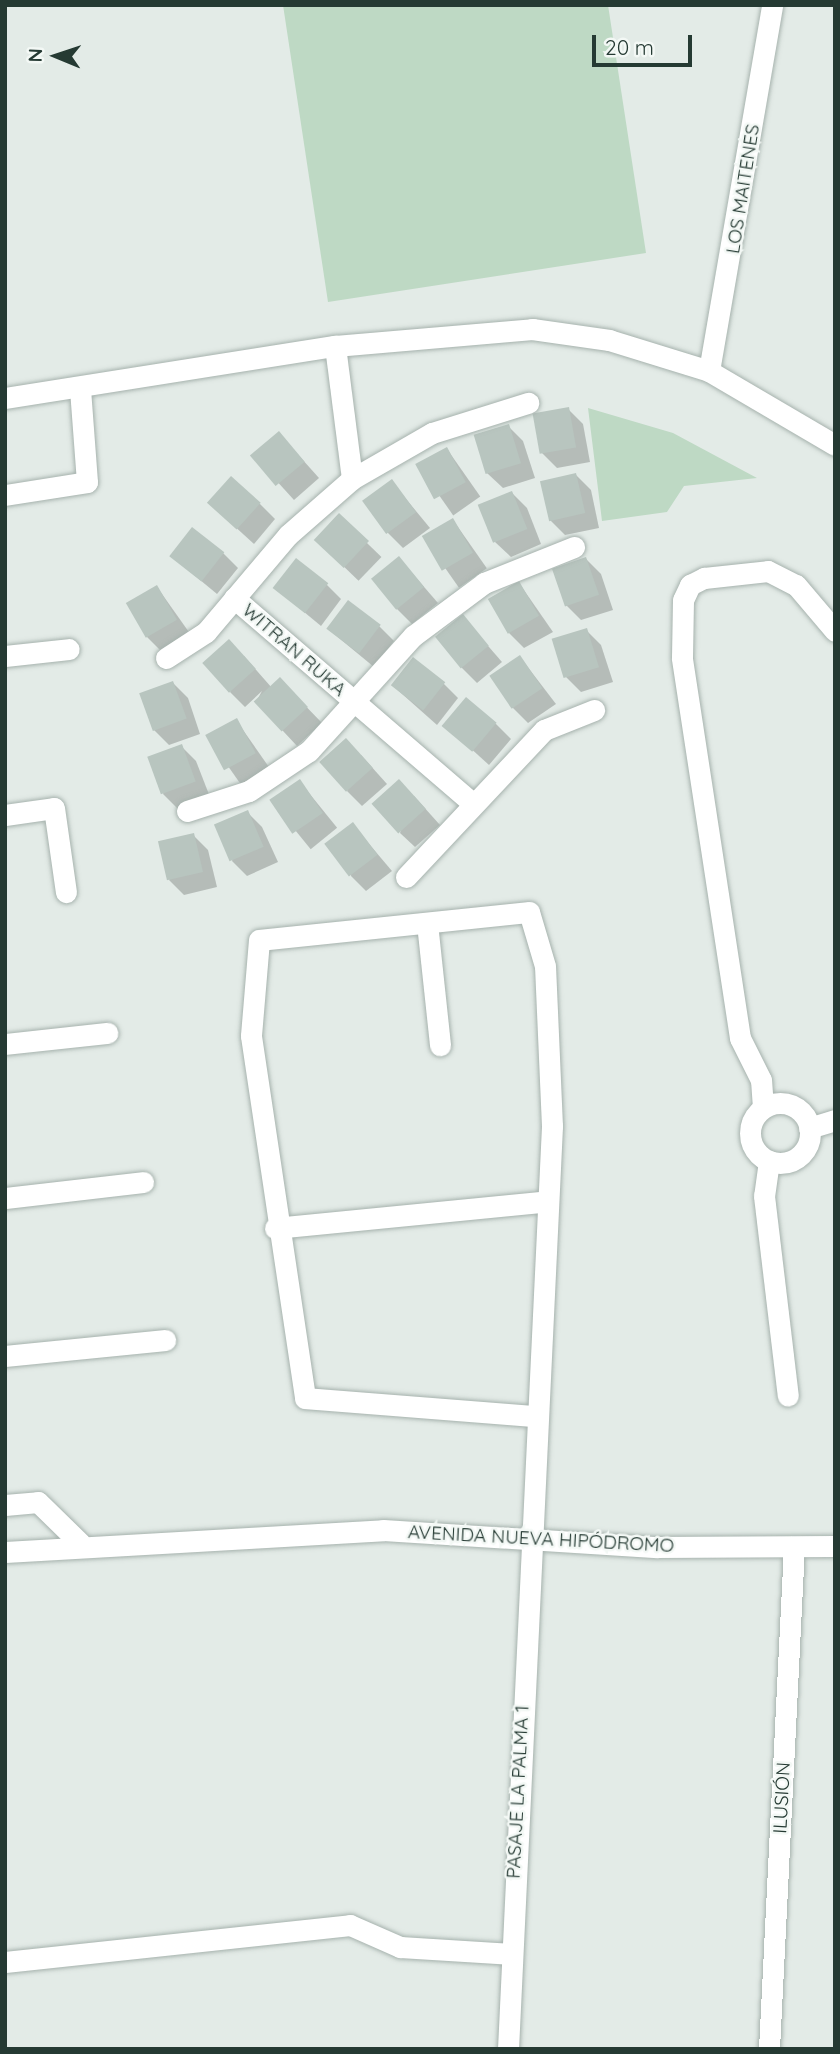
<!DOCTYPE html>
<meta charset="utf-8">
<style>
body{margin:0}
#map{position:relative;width:840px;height:2054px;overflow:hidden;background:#e3ebe7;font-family:Quicksand,sans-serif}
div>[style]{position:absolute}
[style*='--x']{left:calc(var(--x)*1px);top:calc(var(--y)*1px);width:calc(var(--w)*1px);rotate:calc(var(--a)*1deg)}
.green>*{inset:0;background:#bed9c4}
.shadow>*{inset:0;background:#0003;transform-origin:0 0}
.building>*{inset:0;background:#b8c5bf;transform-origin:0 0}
.roads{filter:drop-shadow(0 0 2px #a6b2ad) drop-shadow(0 0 2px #a6b2ad)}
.minor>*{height:21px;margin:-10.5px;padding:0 10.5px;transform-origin:10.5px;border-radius:10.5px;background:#fff}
.minor>.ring{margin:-10.5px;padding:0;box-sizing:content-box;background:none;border:21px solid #fff;border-radius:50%}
.secondary>*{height:21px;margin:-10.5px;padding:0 10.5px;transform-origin:10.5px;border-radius:10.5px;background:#fff}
span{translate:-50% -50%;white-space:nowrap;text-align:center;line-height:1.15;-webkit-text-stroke:5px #f3f8f5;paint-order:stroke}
.street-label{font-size:19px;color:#253a33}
.frame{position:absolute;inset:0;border:7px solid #253a33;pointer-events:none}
.north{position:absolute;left:21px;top:21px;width:70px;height:70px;-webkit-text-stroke:5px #f3f8f5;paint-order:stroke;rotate:272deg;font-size:19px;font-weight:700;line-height:28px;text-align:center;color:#253a33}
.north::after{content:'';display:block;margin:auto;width:24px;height:32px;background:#253a33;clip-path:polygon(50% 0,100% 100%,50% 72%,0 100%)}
.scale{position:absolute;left:592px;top:35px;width:100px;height:32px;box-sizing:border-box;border:4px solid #253a33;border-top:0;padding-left:9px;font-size:21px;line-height:24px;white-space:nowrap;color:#253a33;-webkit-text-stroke:5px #f3f8f5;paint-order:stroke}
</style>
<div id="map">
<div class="green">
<i style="clip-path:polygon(283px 5px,608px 5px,646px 253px,328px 302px)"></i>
<i style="clip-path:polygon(588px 408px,673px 433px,757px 478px,684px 486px,667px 512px,602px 521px)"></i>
</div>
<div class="shadow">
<i style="clip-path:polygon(568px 409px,583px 424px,590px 462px,557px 468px,542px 453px)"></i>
<i style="clip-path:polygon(508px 426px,523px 441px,535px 478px,503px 488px,487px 473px)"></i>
<i style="clip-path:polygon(293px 449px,319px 478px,294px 500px,254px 456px)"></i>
<i style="left:447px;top:449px;width:58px;height:33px;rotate:55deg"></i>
<i style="clip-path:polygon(576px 475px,591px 490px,599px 528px,565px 535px,550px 520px)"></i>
<i style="clip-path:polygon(392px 482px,430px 528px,403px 548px,388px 533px)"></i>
<i style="clip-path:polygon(512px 493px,527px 508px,541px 544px,511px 557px,495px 542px)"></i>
<i style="clip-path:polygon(209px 503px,260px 504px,275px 519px,254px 544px)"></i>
<i style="left:339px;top:516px;width:59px;height:33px;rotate:44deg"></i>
<i style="left:453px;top:520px;width:59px;height:34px;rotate:55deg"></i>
<i style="clip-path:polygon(223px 553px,238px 568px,217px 594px,171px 556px)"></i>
<i style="clip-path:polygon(399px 558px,438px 603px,412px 624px,397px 609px)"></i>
<i style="clip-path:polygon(586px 559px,601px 574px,613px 610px,581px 620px,566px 605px)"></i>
<i style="clip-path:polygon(519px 583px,553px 632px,524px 648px,509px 633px)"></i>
<i style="clip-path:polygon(326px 584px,341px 599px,321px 626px,275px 588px)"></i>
<i style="clip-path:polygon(157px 587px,191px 635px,162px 652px,147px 637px)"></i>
<i style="clip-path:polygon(463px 617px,502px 662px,477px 683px,462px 668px)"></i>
<i style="clip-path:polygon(379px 626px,394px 641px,374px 667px,328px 629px)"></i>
<i style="clip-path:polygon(586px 630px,601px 645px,613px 682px,581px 692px,566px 677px)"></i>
<i style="clip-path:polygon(244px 656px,272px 688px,295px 695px,322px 723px,297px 746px,256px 702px,262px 691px,245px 707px,230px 692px)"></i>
<i style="clip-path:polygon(520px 657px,556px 704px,528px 723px,513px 708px)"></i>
<i style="clip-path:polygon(173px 683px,188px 698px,200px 734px,169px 745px,154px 730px)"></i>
<i style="clip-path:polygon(443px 683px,458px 698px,437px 725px,392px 685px)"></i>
<i style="left:236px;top:720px;width:60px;height:33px;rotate:55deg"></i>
<i style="clip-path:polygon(496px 724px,511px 739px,489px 765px,445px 725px)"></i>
<i style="clip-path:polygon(181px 746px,196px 761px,210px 797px,178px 809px,163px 794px)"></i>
<i style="clip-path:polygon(361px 755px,387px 784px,362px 806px,347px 791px)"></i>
<i style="left:300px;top:782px;width:59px;height:34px;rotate:51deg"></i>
<i style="clip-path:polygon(414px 796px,440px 825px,415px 847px,400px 833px)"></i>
<i style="clip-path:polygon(247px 812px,262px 827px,278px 862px,247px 876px,232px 861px)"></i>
<i style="clip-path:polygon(353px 825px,392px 871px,366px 891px,351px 876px)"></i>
<i style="clip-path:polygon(193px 835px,208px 850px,217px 887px,184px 895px,169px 880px)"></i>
</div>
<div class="building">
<i style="left:569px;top:407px;width:41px;height:37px;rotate:80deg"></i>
<i style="left:509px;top:424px;width:41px;height:37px;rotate:73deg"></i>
<i style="left:279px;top:431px;width:40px;height:38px;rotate:50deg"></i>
<i style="left:447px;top:447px;width:40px;height:36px;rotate:62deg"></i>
<i style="left:576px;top:473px;width:41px;height:37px;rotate:77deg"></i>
<i style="left:231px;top:476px;width:40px;height:36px;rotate:42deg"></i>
<i style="left:392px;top:479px;width:41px;height:37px;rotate:54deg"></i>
<i style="left:512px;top:491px;width:41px;height:37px;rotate:68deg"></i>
<i style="left:339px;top:513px;width:41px;height:37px;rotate:43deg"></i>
<i style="left:453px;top:518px;width:40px;height:36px;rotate:60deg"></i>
<i style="left:192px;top:527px;width:41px;height:37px;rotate:38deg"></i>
<i style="left:399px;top:556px;width:40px;height:36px;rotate:51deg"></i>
<i style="left:586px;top:557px;width:40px;height:36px;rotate:71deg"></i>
<i style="left:296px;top:558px;width:41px;height:38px;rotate:38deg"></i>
<i style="left:519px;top:581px;width:40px;height:36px;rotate:60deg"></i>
<i style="left:157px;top:585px;width:40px;height:36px;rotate:60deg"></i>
<i style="left:348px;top:600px;width:41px;height:36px;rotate:37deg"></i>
<i style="left:463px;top:614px;width:41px;height:36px;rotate:51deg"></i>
<i style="left:587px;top:628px;width:41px;height:37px;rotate:73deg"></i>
<i style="left:229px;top:639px;width:40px;height:36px;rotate:48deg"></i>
<i style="left:520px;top:655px;width:40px;height:37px;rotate:56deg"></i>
<i style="left:413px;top:657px;width:41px;height:36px;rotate:38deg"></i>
<i style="left:280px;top:677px;width:41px;height:36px;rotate:47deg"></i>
<i style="left:173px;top:681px;width:40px;height:36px;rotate:70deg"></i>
<i style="left:466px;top:697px;width:40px;height:38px;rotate:40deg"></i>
<i style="left:237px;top:718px;width:40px;height:36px;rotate:62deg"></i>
<i style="left:346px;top:738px;width:40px;height:36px;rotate:48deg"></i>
<i style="left:182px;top:744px;width:40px;height:37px;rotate:70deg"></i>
<i style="left:300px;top:779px;width:41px;height:37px;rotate:56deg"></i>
<i style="left:399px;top:779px;width:40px;height:37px;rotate:48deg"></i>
<i style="left:248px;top:810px;width:40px;height:37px;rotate:67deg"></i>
<i style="left:353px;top:822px;width:41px;height:36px;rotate:53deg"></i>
<i style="left:194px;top:833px;width:40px;height:37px;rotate:77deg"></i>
</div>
<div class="roads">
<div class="minor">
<i style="--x:335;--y:346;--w:134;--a:82.7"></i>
<i style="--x:709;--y:371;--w:371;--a:-80.2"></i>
<i style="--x:5;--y:495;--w:83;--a:-9"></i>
<i style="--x:87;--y:482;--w:94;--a:-94.3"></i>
<i style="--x:234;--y:598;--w:313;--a:40.7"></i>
<i style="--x:5;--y:656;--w:64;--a:-6.2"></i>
<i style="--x:166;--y:658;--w:48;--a:-33"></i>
<i style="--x:206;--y:632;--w:127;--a:-49.8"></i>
<i style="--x:288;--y:535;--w:85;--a:-41.2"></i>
<i style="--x:352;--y:479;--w:92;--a:-29.9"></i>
<i style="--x:432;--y:433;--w:101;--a:-17.4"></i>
<i style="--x:187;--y:811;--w:65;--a:-17.9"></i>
<i style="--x:249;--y:791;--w:72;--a:-33.7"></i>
<i style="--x:309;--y:751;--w:155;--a:-47.9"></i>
<i style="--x:413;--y:636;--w:89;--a:-36.7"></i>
<i style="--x:484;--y:583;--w:97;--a:-21.8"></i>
<i style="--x:5;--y:815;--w:49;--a:-8.1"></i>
<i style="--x:54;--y:808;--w:85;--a:81.9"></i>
<i style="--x:406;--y:877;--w:202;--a:-46.8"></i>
<i style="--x:544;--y:730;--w:54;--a:-21.8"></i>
<i style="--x:427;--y:923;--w:123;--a:83.9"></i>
<i style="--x:5;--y:1044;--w:103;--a:-6.2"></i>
<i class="ring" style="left:750px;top:1103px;width:39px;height:39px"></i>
<i style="--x:763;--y:1108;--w:28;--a:-94"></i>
<i style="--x:761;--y:1080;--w:47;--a:-116.6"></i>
<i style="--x:740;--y:1038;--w:385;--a:-98.7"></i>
<i style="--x:682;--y:657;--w:57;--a:-89"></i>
<i style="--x:683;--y:600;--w:17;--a:-65"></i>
<i style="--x:690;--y:585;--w:16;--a:-27"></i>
<i style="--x:704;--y:578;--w:64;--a:-6.2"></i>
<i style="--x:768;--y:571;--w:31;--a:27"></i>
<i style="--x:796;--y:585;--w:60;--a:49.7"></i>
<i style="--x:809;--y:1128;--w:27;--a:-17"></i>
<i style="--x:769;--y:1161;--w:35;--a:98"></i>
<i style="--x:764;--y:1196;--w:201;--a:83.2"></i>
<i style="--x:5;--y:1198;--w:139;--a:-6.6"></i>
<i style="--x:275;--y:1228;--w:274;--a:-5.6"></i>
<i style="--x:5;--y:1356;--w:161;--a:-5.7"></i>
<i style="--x:5;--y:1505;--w:33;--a:-5"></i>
<i style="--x:38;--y:1502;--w:59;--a:44.3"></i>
<i style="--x:5;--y:1552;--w:379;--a:-3.3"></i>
<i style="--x:383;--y:1530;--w:275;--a:3.6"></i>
<i style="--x:657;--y:1547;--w:178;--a:-0.3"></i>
<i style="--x:5;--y:1962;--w:347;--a:-6.1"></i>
<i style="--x:350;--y:1925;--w:55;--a:23.7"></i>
<i style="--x:400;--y:1947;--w:111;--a:3.6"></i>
<i style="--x:508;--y:2049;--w:924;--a:-87.27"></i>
<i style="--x:552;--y:1126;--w:160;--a:-92.5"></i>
<i style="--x:545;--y:966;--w:56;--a:-106.5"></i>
<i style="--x:529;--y:912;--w:271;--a:174.1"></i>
<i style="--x:259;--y:940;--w:96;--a:94.8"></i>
<i style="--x:251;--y:1036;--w:366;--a:81.5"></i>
<i style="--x:305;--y:1398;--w:231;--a:4.5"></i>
<i style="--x:769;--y:2049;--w:503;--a:-87.15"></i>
</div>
<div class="secondary">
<i style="--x:5;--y:398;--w:334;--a:-9"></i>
<i style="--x:335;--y:346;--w:198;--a:-4.9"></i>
<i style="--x:532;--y:329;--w:78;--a:8.1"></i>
<i style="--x:609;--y:340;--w:105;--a:17.2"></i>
<i style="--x:709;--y:371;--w:146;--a:30.4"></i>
</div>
</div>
<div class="street-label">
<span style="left:743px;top:189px;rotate:-81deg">LOS MAITENES</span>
<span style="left:294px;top:650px;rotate:41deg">WITRAN RUKA</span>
<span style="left:541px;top:1539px;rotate:3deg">AVENIDA NUEVA HIPÓDROMO</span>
<span style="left:518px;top:1792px;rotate:-87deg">PASAJE LA PALMA 1</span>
<span style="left:782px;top:1798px;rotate:-87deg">ILUSIÓN</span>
</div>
<div class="frame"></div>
<div class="north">N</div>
<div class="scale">20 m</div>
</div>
